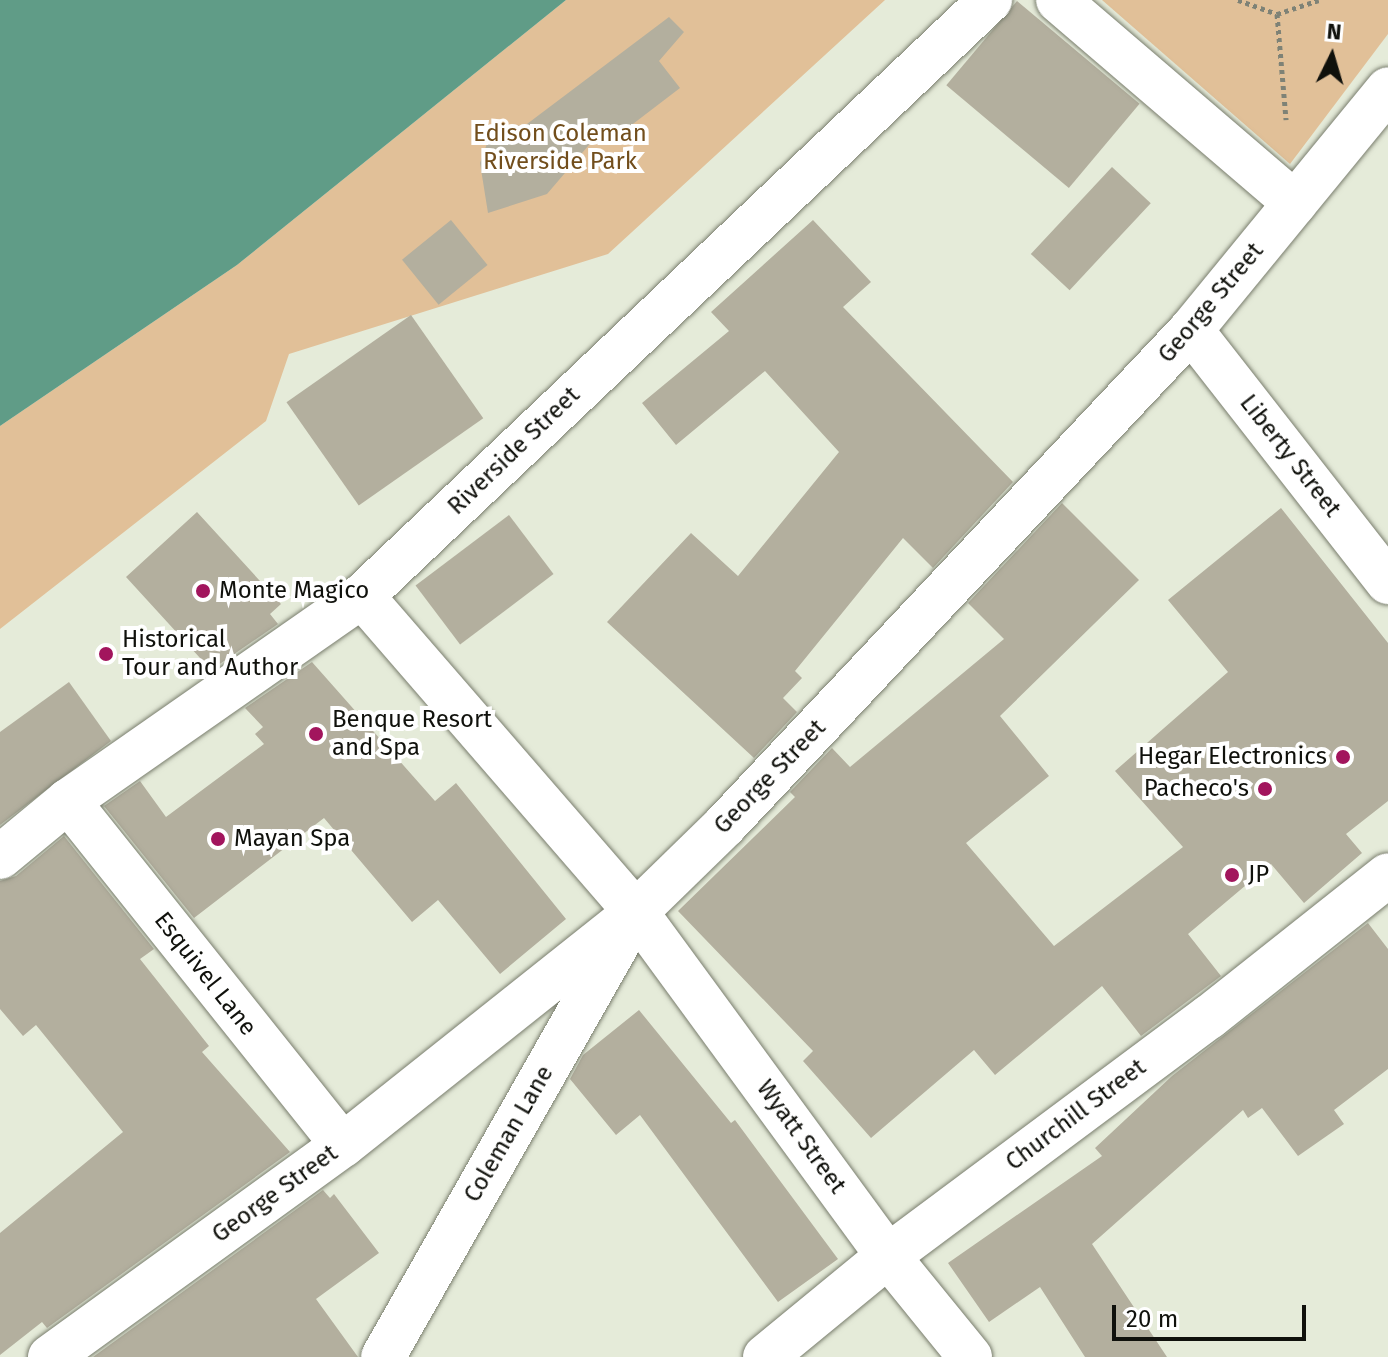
<!DOCTYPE html>
<style>
body{margin:0}
#map{position:relative;width:1388px;height:1357px;overflow:hidden;background:#e5ebd9;font-family:"Fira Sans",sans-serif}
div>[style]{position:absolute}
[style*='--x']{left:calc(var(--x)*1px);top:calc(var(--y)*1px);width:calc(var(--w)*1px);rotate:calc(var(--a)*1deg)}
.green>*{inset:0;background:#e1c098}
.water>*{inset:0;background:#609c87}
.building>*{inset:0;background:#b3af9e;transform-origin:0 0}
.path>*{height:5px;margin-top:-2.5px;transform-origin:0;background:repeating-linear-gradient(90deg,#7e8276 0 4px,transparent 0 8px)}
.roads{filter:drop-shadow(0 0 2px #797d6d) drop-shadow(0 0 2px #797d6d)}
.minor>*{height:44px;margin:-22px;padding:0 22px;transform-origin:22px;border-radius:22px;background:#fff}
.dots>*{width:22px;height:22px;translate:-50% -50%;box-sizing:border-box;border:4px solid #fff;border-radius:50%}
span{translate:-50% -50%;white-space:nowrap;text-align:center;line-height:1.15;-webkit-text-stroke:8px #fff;paint-order:stroke}
.park-label{font-size:24px;color:#724e1c}
.street-label{font-size:24px;color:#10110c}
.poi-label{font-size:24px;color:#10110c}
.left{translate:0 -50%;text-align:left}
.right{translate:-100% -50%;text-align:right}
.north{position:absolute;left:1292px;top:16px;width:80px;height:80px;-webkit-text-stroke:6px #fff;paint-order:stroke;rotate:5deg;font-size:22px;font-weight:700;line-height:32px;text-align:center;color:#10110c}
.north::after{content:'';display:block;margin:auto;width:28px;height:36px;background:#10110c;clip-path:polygon(50% 0,100% 100%,50% 72%,0 100%)}
.scale{position:absolute;left:1112px;top:1305px;width:194px;height:36px;box-sizing:border-box;border:4px solid #10110c;border-top:0;padding-left:10px;font-size:24px;line-height:28px;white-space:nowrap;color:#10110c;-webkit-text-stroke:6px #fff;paint-order:stroke}
</style>
<div id="map">
<div class="green">
<i style="clip-path:polygon(566px 0,885px 0,608px 254px,289px 354px,266px 421px,0 629px,0 426px,237px 265px)"></i>
<i style="clip-path:polygon(1102px 0,1388px 0,1388px 34px,1290px 164px)"></i>
</div>
<div class="water">
<i style="clip-path:polygon(0 0,566px 0,237px 265px,0 426px)"></i>
</div>
<div class="building">
<i style="left:1017px;top:1px;width:160px;height:110px;rotate:40deg"></i>
<i style="clip-path:polygon(669px 17px,684px 32px,659px 61px,680px 88px,608px 143px,600px 132px,547px 194px,488px 213px,480px 163px,489px 138px,500px 129px,527px 124px)"></i>
<i style="left:1112px;top:167px;width:53px;height:119px;rotate:43deg"></i>
<i style="left:451px;top:220px;width:58px;height:63px;rotate:51deg"></i>
<i style="clip-path:polygon(813px 220px,871px 282px,843px 307px,1013px 482px,933px 568px,903px 538px,795px 671px,802px 678px,783px 698px,797px 712px,754px 758px,607px 622px,691px 533px,738px 576px,839px 452px,765px 371px,676px 445px,642px 403px,729px 331px,711px 312px)"></i>
<i style="left:411px;top:315px;width:126px;height:152px;rotate:55deg"></i>
<i style="clip-path:polygon(1062px 503px,1139px 580px,1000px 716px,1049px 776px,966px 843px,1054px 946px,1183px 847px,1115px 771px,1228px 672px,1168px 600px,1281px 508px,1388px 643px,1388px 801px,1346px 834px,1362px 853px,1304px 903px,1271px 864px,1188px 934px,1221px 976px,1141px 1036px,1102px 986px,995px 1075px,974px 1050px,871px 1138px,803px 1061px,813px 1051px,678px 911px,795px 797px,790px 792px,832px 748px,850px 767px,1004px 639px,968px 603px)"></i>
<i style="clip-path:polygon(197px 512px,281px 604px,270px 614px,278px 624px,211px 670px,126px 577px)"></i>
<i style="left:509px;top:515px;width:74px;height:117px;rotate:53deg"></i>
<i style="clip-path:polygon(312px 662px,435px 801px,456px 783px,566px 919px,500px 974px,438px 900px,412px 922px,324px 818px,194px 918px,104px 806px,140px 781px,166px 817px,264px 744px,255px 734px,263px 727px,245px 708px)"></i>
<i style="clip-path:polygon(69px 682px,111px 741px,0 825px,0 732px)"></i>
<i style="clip-path:polygon(64px 836px,154px 949px,140px 959px,209px 1046px,202px 1052px,290px 1152px,47px 1328px,42px 1322px,0 1355px,0 1233px,123px 1132px,36px 1025px,23px 1036px,0 1009px,0 881px,16px 876px)"></i>
<i style="clip-path:polygon(1368px 923px,1388px 949px,1388px 1069px,1334px 1110px,1344px 1124px,1298px 1156px,1262px 1108px,1248px 1118px,1243px 1110px,1092px 1244px,1167px 1357px,1085px 1357px,1040px 1287px,989px 1322px,948px 1263px,1102px 1156px,1095px 1148px,1172px 1076px)"></i>
<i style="clip-path:polygon(639px 1010px,731px 1123px,735px 1120px,838px 1259px,778px 1302px,640px 1115px,616px 1135px,570px 1079px,583px 1055px)"></i>
<i style="clip-path:polygon(323px 1190px,330px 1198px,334px 1194px,379px 1253px,316px 1299px,358px 1357px,93px 1357px)"></i>
</div>
<div class="path">
<i style="--x:1238;--y:0;--w:41;--a:19.7"></i>
<i style="--x:1277;--y:14;--w:44;--a:-18.4"></i>
<i style="--x:1277;--y:14;--w:106;--a:85.1"></i>
</div>
<div class="roads">
<div class="minor">
<i style="--x:1058;--y:0;--w:312;--a:40.6"></i>
<i style="--x:1191;--y:330;--w:320;--a:52"></i>
<i style="--x:362;--y:596;--w:418;--a:49.1"></i>
<i style="--x:636;--y:912;--w:426;--a:53.8"></i>
<i style="--x:888;--y:1256;--w:130;--a:50.9"></i>
<i style="--x:68;--y:801;--w:440;--a:51.4"></i>
<i style="--x:0;--y:857;--w:88;--a:-39.5"></i>
<i style="--x:68;--y:801;--w:358;--a:-34.9"></i>
<i style="--x:362;--y:596;--w:866;--a:-43.5"></i>
<i style="--x:50;--y:1357;--w:362;--a:-35.9"></i>
<i style="--x:343;--y:1145;--w:374;--a:-38.5"></i>
<i style="--x:636;--y:912;--w:124;--a:-44.3"></i>
<i style="--x:725;--y:825;--w:680;--a:-46.73"></i>
<i style="--x:1191;--y:330;--w:311;--a:-50.7"></i>
<i style="--x:383;--y:1357;--w:490;--a:-60.4"></i>
<i style="--x:765;--y:1357;--w:159;--a:-39.4"></i>
<i style="--x:888;--y:1256;--w:400;--a:-36.7"></i>
<i style="--x:1209;--y:1017;--w:228;--a:-38.4"></i>
</div>
</div>
<div class="dots">
<i style="left:203px;top:591px;background:#a2155d"></i>
<i style="left:106px;top:654px;background:#a2155d"></i>
<i style="left:316px;top:734px;background:#a2155d"></i>
<i style="left:1343px;top:757px;background:#a2155d"></i>
<i style="left:1265px;top:789px;background:#a2155d"></i>
<i style="left:218px;top:839px;background:#a2155d"></i>
<i style="left:1232px;top:875px;background:#a2155d"></i>
</div>
<div class="park-label">
<span style="left:560px;top:148px">Edison Coleman<br>Riverside Park</span>
</div>
<div class="street-label">
<span style="left:1211px;top:303px;rotate:-50deg">George Street</span>
<span style="left:514px;top:451px;rotate:-44deg">Riverside Street</span>
<span style="left:1290px;top:456px;rotate:52deg">Liberty Street</span>
<span style="left:770px;top:777px;rotate:-46deg">George Street</span>
<span style="left:205px;top:974px;rotate:52deg">Esquivel Lane</span>
<span style="left:1076px;top:1115px;rotate:-37deg">Churchill Street</span>
<span style="left:509px;top:1134px;rotate:-60deg">Coleman Lane</span>
<span style="left:801px;top:1137px;rotate:54deg">Wyatt Street</span>
<span style="left:275px;top:1194px;rotate:-36deg">George Street</span>
</div>
<div class="poi-label">
<span class="left" style="left:219px;top:591px">Monte Magico</span>
<span class="left" style="left:122px;top:654px">Historical<br>Tour and Author</span>
<span class="left" style="left:332px;top:734px">Benque Resort<br>and Spa</span>
<span class="right" style="left:1327px;top:757px">Hegar Electronics</span>
<span class="right" style="left:1249px;top:789px">Pacheco's</span>
<span class="left" style="left:234px;top:839px">Mayan Spa</span>
<span class="left" style="left:1248px;top:875px">JP</span>
</div>
<div class="north">N</div>
<div class="scale">20 m</div>
</div>
